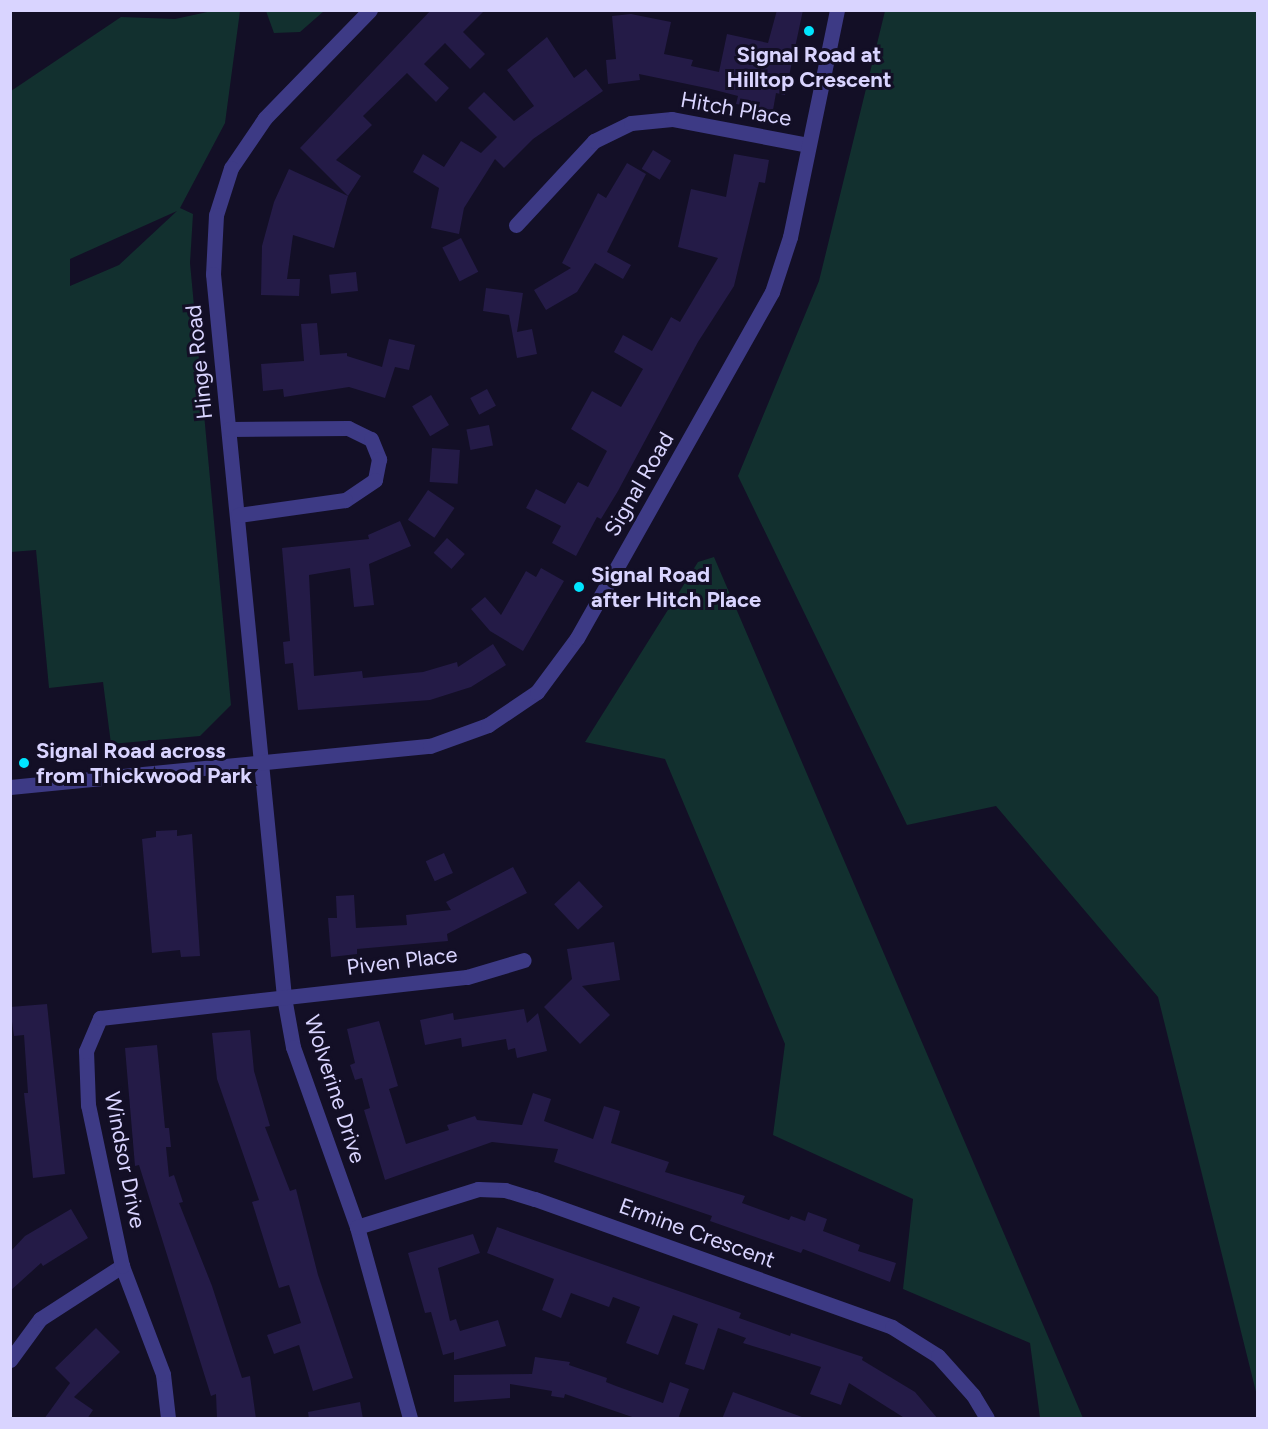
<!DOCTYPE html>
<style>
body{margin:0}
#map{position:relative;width:1268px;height:1429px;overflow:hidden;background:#130f26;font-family:Figtree,sans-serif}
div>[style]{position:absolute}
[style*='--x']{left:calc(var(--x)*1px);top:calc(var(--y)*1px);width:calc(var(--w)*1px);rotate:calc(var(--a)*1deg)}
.green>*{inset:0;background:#12302f}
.building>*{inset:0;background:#241b47;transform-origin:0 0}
.minor>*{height:15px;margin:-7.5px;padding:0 7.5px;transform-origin:7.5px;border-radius:7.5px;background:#3d3a85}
.dots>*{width:16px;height:16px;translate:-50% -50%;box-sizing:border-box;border:3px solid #130f26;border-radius:50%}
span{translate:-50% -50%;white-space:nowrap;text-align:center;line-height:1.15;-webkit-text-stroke:6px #130f26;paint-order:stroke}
.poi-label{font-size:22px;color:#d9d4ff;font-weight:700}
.left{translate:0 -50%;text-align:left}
.street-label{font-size:22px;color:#d9d4ff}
.frame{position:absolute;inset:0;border:12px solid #d9d4ff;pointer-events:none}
</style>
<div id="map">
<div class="green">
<i style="clip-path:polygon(evenodd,212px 11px,240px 11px,225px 123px,180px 208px,193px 214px,190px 263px,231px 705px,200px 736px,111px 744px,103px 682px,49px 688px,36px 550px,11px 552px,11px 91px,121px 17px,175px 19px,212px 11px,177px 211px,119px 265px,70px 286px,70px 259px,177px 211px)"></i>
<i style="clip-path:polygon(266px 11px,266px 10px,324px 11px,300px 32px,274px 33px)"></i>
<i style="clip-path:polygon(885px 11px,1257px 11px,1257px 1396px,1158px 997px,996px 806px,907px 825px,738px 476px,819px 281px)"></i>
<i style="clip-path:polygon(714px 557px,1083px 1418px,1040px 1418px,1030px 1343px,903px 1289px,913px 1199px,773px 1135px,785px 1044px,665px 759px,585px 742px,698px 562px)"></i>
</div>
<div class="building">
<i style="clip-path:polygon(431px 10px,485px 10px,463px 32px,485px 54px,470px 69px,445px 43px,424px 64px,449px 88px,436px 102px,407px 73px,363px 116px,372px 125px,336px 160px,361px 176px,348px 196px,300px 148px)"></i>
<i style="clip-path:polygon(777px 10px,803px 10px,785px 95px,776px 93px,773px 110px,736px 104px,738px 96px,711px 89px,639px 74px,640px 80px,608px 84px,606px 60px,616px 59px,612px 16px,631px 14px,671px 22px,664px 54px,693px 60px,691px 66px,719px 72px,727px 34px,768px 43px)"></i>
<i style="clip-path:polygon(547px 37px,574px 78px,586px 69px,603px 91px,533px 139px,504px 168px,495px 159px,464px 208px,459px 234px,431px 228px,439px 188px,413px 172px,423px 154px,444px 167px,461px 141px,481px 153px,497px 137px,468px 108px,484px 92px,514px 121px,534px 106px,507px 70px)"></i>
<i style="left:653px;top:150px;width:21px;height:22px;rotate:31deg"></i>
<i style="clip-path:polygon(734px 154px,769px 160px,765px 183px,759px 182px,734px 286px,698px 342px,618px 491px,601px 519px,597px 517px,576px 556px,552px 543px,561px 526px,526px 508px,536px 489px,565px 504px,578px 482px,588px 487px,607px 451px,571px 429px,592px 391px,621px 407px,643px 369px,614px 352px,623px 335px,652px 351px,671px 317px,680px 322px,718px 258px,678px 247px,691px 189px,726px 197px)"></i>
<i style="clip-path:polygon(627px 163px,646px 174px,607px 252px,631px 265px,623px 279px,595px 263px,577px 292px,546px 310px,534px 290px,571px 268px,562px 263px,598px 193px,606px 198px)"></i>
<i style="clip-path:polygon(289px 169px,348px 196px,334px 248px,293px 235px,287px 279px,300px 279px,299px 296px,261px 295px,262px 246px,274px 202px)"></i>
<i style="left:461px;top:238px;width:38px;height:21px;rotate:63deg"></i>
<i style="left:356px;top:272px;width:19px;height:27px;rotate:84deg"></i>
<i style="clip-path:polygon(486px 288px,523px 293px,517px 332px,532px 329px,537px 354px,517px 358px,509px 315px,483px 311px)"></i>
<i style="clip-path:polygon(317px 323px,320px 355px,347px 353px,347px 356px,382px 367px,389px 339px,415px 345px,409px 370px,395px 367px,385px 398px,349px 387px,284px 397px,283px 389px,263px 391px,261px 364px,304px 361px,301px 324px)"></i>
<i style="left:487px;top:389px;width:19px;height:19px;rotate:62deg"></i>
<i style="left:431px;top:395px;width:35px;height:22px;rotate:59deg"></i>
<i style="left:489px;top:425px;width:21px;height:23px;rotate:79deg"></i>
<i style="left:432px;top:448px;width:28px;height:34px;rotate:4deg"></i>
<i style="left:428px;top:490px;width:32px;height:36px;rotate:34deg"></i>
<i style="clip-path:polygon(400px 521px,411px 546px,369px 564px,374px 605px,354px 607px,350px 568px,309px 575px,314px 676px,362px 671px,363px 678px,423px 672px,457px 662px,458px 667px,493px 644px,506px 665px,471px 687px,430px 700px,298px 710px,293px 663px,285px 664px,283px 642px,290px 641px,282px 548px,369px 539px,368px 535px)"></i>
<i style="left:447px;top:538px;width:24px;height:20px;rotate:42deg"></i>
<i style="clip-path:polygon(541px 568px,564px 581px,523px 651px,490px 631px,471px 609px,485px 597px,501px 615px,526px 571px,536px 577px)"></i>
<i style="clip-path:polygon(177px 830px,177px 836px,192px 834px,200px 956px,181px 957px,180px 950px,152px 953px,142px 839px,156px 837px,156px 831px)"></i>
<i style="left:444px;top:853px;width:22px;height:20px;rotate:66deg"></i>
<i style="clip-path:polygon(513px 867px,527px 893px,447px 934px,448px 941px,357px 949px,357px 954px,331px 957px,328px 918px,337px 918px,336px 896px,354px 895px,356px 928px,407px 925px,406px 915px,451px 910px,446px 902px)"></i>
<i style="left:579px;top:881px;width:35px;height:34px;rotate:47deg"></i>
<i style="clip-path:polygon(614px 942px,620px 980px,582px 986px,610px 1015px,580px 1044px,544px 1007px,572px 979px,567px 949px)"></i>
<i style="clip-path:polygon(47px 1004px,65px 1174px,33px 1178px,24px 1093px,28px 1093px,24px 1035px,14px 1036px,10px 1007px)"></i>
<i style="clip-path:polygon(524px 1009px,527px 1023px,538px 1013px,547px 1051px,517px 1058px,515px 1048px,508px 1050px,506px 1039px,462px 1047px,461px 1038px,425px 1045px,420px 1020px,453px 1013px,454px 1020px)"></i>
<i style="clip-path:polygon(379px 1021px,398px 1086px,389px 1089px,406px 1144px,449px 1130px,447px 1125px,475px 1116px,477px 1120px,522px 1125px,533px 1093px,551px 1099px,544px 1121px,593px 1139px,604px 1106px,620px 1111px,611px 1143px,669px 1162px,665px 1172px,745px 1196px,742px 1203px,789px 1220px,791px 1216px,805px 1221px,808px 1212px,827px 1219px,823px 1231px,860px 1245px,858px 1251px,896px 1263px,890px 1282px,803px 1249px,801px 1253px,710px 1221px,712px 1216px,554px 1162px,558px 1149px,492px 1142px,385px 1180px,364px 1110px,370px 1108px,362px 1078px,355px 1080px,350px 1065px,355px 1063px,347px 1029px)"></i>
<i style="clip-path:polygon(250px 1030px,254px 1071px,270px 1126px,265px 1127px,290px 1191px,296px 1189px,318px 1275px,353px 1378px,313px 1391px,299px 1345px,274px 1354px,267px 1335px,301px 1323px,289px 1285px,279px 1288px,252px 1202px,259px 1200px,217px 1079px,212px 1033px)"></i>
<i style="clip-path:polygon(157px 1045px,165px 1128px,169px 1128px,171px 1147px,166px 1147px,169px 1177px,174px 1175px,183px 1202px,179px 1203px,212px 1286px,242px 1378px,250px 1376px,256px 1419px,217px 1419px,216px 1394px,211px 1396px,139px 1165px,135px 1166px,125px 1048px)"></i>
<i style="clip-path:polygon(71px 1209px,88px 1238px,43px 1266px,41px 1263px,10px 1291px,10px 1252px,25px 1236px)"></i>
<i style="clip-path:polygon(497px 1227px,741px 1313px,739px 1318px,790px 1336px,791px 1333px,863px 1357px,862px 1360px,915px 1392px,938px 1419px,906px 1419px,849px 1383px,841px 1405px,810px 1394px,821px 1367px,743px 1343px,746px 1338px,718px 1328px,704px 1370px,685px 1364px,698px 1324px,673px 1315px,658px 1355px,626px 1343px,640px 1307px,613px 1297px,609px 1307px,571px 1293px,561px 1318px,542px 1310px,554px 1279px,487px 1253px)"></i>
<i style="clip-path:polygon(473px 1234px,480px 1253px,438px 1268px,450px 1321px,456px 1319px,460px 1331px,498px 1320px,506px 1346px,454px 1360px,454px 1352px,443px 1355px,431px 1312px,425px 1313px,408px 1253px)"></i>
<i style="clip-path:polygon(96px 1328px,120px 1352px,74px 1397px,93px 1410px,87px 1419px,44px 1419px,70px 1383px,55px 1368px)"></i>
<i style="clip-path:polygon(535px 1357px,570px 1362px,569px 1365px,607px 1378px,606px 1382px,616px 1386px,663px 1403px,670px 1382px,689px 1389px,678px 1419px,638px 1419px,565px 1394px,564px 1398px,551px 1396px,552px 1391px,510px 1384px,510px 1398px,454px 1402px,454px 1375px,532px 1374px)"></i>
<i style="clip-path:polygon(733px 1392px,802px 1417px,801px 1419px,722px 1419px)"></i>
<i style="clip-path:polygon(360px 1402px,363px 1419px,309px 1419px,308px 1412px)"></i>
</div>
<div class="minor">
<i style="--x:370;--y:10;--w:151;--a:134.2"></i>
<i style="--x:265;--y:118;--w:60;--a:124.2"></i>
<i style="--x:231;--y:168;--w:49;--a:107.7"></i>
<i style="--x:216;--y:215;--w:59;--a:92.9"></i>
<i style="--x:213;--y:274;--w:726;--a:84.39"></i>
<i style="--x:284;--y:997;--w:51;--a:79.8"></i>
<i style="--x:293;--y:1047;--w:191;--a:70.4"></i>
<i style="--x:357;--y:1227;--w:198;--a:74.5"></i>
<i style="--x:516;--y:225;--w:115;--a:-47.1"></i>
<i style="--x:594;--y:141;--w:41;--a:-25.9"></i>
<i style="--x:631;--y:123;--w:41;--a:-5.6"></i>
<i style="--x:672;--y:119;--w:138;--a:10.8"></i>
<i style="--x:229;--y:429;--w:119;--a:-0.5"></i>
<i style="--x:348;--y:428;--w:25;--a:26"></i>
<i style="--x:371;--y:439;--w:22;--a:68"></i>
<i style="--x:379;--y:459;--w:21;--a:101"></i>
<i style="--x:375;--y:480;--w:36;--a:146"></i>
<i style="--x:345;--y:500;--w:108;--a:172"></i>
<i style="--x:10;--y:787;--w:422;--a:-5.6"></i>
<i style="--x:430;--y:746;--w:62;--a:-19.9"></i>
<i style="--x:488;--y:725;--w:59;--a:-34"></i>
<i style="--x:537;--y:692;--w:67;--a:-53.5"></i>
<i style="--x:577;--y:638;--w:397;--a:-60.6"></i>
<i style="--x:772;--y:292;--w:58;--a:-71.9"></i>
<i style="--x:790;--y:237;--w:232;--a:-78.3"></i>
<i style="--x:357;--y:1227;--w:127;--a:-17.4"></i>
<i style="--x:478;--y:1189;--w:27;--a:2"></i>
<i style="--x:505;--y:1190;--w:31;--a:17"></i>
<i style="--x:535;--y:1199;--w:379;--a:19.7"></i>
<i style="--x:892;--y:1327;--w:54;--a:32.2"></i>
<i style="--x:938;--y:1356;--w:52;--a:48.1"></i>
<i style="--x:973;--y:1395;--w:27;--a:59"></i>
<i style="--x:10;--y:1360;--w:51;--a:-53.8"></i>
<i style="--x:40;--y:1319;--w:98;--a:-32.9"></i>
<i style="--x:168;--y:1418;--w:44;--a:-96.5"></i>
<i style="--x:163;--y:1374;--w:116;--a:-110.8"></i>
<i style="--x:122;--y:1266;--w:165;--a:-101.9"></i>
<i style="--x:88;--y:1105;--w:54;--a:-92.1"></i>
<i style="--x:86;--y:1051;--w:36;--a:-67"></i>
<i style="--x:100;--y:1018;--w:369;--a:-6.4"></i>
<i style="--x:467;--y:977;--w:59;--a:-16.6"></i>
</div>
<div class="dots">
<i style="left:809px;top:31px;background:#00e5ff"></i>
<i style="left:579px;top:587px;background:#00e5ff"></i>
<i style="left:24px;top:763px;background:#00e5ff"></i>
</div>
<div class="poi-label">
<span style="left:809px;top:67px">Signal Road at<br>Hilltop Crescent</span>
<span class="left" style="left:591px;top:587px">Signal Road<br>after Hitch Place</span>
<span class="left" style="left:36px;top:763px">Signal Road across<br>from Thickwood Park</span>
</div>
<div class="street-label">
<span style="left:736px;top:109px;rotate:10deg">Hitch Place</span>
<span style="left:199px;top:362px;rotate:-96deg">Hinge Road</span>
<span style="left:639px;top:484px;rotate:-60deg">Signal Road</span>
<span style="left:402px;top:961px;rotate:-7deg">Piven Place</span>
<span style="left:335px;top:1089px;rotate:72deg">Wolverine Drive</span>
<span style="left:125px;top:1160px;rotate:79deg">Windsor Drive</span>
<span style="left:697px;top:1233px;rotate:20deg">Ermine Crescent</span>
</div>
<div class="frame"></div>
</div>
